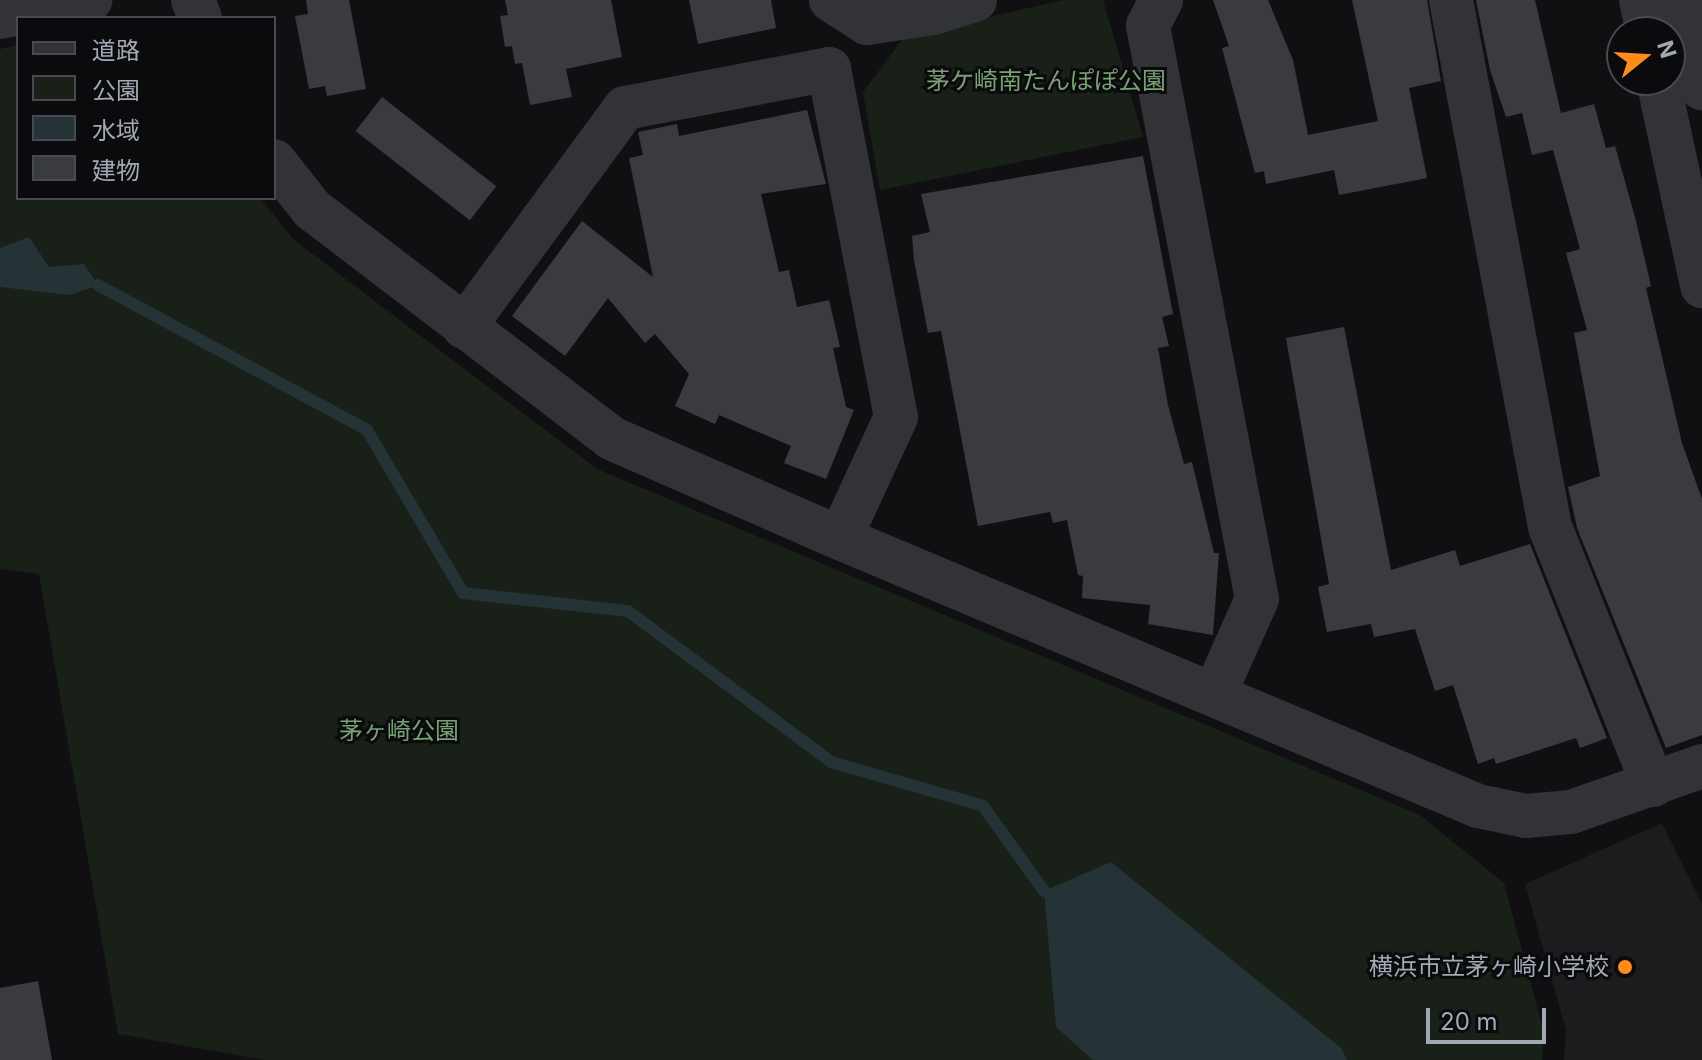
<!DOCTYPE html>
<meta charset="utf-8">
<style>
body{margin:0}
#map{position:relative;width:1702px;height:1060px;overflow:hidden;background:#101012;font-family:Inter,"Noto Sans JP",sans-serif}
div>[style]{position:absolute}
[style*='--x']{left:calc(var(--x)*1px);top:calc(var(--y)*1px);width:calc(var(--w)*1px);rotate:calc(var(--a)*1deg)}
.built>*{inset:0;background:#1c1c1f}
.green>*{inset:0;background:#182018}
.water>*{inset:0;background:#253236}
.stream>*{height:12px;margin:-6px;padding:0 6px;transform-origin:6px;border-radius:6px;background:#253236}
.building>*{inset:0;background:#3a3b40;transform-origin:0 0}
.minor>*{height:44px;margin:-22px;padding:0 22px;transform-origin:22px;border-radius:22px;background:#313337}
.dots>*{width:22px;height:22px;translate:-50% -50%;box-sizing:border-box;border:4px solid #0b0b0d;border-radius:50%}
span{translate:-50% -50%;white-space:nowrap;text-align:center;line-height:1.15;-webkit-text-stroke:6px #0b0b0d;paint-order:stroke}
.park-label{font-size:24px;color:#79a274}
.poi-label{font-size:24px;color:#a0a9b4}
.right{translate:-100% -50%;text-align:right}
.legend{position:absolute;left:16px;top:16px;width:260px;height:184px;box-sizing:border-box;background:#0b0b0d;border:2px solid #474a50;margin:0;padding:10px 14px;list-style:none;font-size:24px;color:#a0a9b4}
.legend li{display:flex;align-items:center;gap:16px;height:40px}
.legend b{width:40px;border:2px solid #474a50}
.north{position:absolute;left:1606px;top:16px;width:80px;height:80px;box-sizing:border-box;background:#0b0b0d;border:2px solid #474a50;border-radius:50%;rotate:72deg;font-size:22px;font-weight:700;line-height:32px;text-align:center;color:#a0a9b4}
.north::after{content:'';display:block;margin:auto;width:28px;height:36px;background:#ff8b1b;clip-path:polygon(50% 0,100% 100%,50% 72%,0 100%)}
.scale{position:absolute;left:1426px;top:1008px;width:120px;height:36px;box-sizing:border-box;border:4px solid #a0a9b4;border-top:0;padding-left:10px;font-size:24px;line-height:28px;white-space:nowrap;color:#a0a9b4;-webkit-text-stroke:6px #0b0b0d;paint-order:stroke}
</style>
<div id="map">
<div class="built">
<i style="clip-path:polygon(1662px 823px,1702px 904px,1702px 1060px,1564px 1060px,1566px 1030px,1525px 884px)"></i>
</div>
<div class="green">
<i style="clip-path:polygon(1064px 0,1103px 0,1143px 137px,880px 190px,863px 92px,905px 36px)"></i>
<i style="clip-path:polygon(18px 45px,18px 198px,260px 198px,294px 240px,597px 469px,1420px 815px,1504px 883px,1544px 1033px,1542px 1060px,265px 1060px,118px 1034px,39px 574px,0 569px,0 49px)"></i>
</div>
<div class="water">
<i style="clip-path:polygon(29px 237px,49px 267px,84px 264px,98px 285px,70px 295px,0 287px,0 248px)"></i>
<i style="clip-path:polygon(1111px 862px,1341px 1048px,1347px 1060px,1093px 1060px,1056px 1027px,1044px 891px)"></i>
</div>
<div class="stream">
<i style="--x:98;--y:285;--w:306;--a:28.3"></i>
<i style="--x:367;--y:430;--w:189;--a:59.5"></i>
<i style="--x:463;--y:593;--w:166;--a:6.2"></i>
<i style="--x:628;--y:611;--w:253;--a:36.6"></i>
<i style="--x:831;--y:762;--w:158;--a:16.1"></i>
<i style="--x:983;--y:806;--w:105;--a:54.3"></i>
</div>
<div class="building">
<i style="clip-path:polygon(306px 0,349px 0,366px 89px,327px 96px,325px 86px,309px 89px,295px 16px,308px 14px)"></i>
<i style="clip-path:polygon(505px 0,611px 0,622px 57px,566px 69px,572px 97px,530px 105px,522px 63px,515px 64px,512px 46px,505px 47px,500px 16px,508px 15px)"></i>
<i style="clip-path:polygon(689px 0,771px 0,776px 28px,698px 44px)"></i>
<i style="clip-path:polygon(1213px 0,1268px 0,1293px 60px,1308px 135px,1378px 121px,1352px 0,1427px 0,1441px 81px,1409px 88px,1427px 178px,1339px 195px,1334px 170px,1266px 184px,1264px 171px,1255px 173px,1222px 48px,1229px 46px)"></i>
<i style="clip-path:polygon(1476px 0,1535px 0,1561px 113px,1594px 104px,1606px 148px,1615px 146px,1635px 217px,1651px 286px,1646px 288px,1682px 443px,1702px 499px,1702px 735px,1666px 748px,1577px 528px,1568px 487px,1600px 476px,1574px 333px,1587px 330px,1566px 253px,1580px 249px,1553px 150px,1532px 155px,1522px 113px,1506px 117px,1490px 70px)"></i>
<i style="left:382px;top:97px;width:145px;height:43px;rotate:38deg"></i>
<i style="clip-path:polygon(807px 110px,826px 184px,761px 194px,779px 272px,789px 270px,797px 307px,829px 300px,840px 347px,833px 348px,846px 407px,854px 410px,826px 479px,784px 463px,791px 446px,719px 415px,715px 424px,675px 406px,689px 374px,655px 334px,645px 343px,608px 298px,565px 356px,512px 316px,582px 221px,653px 277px,629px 158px,643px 155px,638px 132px,677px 124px,679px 136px)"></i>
<i style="clip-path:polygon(1143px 156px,1173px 314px,1162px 317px,1169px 346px,1158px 348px,1168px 405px,1184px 464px,1192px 462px,1214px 553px,1219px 553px,1213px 635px,1148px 624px,1150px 605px,1082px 598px,1083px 576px,1078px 575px,1067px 520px,1053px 523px,1050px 512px,978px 526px,941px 331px,928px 333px,914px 260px,912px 236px,930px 232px,921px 194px)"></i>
<i style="clip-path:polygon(1344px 327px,1391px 570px,1455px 550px,1460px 566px,1530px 544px,1607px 738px,1580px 748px,1576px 738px,1496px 764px,1494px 758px,1478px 764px,1453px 685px,1435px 691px,1415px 629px,1374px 637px,1371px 624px,1327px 632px,1318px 587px,1329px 584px,1286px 338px)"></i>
<i style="clip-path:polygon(38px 981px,52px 1060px,0 1060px,0 988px)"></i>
</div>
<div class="minor">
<i style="--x:193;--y:0;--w:19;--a:69"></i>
<i style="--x:831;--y:0;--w:43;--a:32.6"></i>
<i style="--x:867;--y:23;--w:67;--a:-8.6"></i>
<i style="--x:933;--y:13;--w:44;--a:-17.2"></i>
<i style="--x:1161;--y:0;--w:29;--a:117"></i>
<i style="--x:1148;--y:26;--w:583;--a:79.23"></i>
<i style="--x:1257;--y:599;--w:105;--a:114.1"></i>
<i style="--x:1451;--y:0;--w:536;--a:79.36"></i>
<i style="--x:1550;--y:527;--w:278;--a:68.2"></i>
<i style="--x:1641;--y:0;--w:33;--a:78"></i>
<i style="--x:1685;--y:0;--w:90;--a:79.1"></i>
<i style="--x:0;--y:17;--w:92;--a:-10.7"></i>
<i style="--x:1658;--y:80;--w:211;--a:77.9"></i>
<i style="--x:274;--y:161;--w:61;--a:51.6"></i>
<i style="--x:312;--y:209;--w:377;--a:37.4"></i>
<i style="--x:611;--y:438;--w:250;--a:23.6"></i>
<i style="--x:840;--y:538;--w:692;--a:22.79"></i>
<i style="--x:1478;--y:806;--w:49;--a:11.8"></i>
<i style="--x:1526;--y:816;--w:45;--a:-5.1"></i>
<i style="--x:1571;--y:812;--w:139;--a:-19.3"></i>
<i style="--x:464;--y:327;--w:272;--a:-53.7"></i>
<i style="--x:625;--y:108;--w:208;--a:-10.8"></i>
<i style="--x:829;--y:69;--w:354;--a:79.1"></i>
<i style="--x:896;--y:417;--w:133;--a:114.8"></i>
</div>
<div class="dots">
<i style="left:1625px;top:967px;background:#ff8b1b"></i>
</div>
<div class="park-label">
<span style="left:1046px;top:81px">茅ケ崎南たんぽぽ公園</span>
<span style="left:399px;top:731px">茅ヶ崎公園</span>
</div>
<div class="poi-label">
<span class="right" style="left:1609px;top:967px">横浜市立茅ヶ崎小学校</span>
</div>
<ul class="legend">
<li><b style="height:10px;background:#313337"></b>道路</li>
<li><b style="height:22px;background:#182018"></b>公園</li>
<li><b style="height:22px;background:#253236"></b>水域</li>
<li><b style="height:22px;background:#3a3b40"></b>建物</li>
</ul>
<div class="north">N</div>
<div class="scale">20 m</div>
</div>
